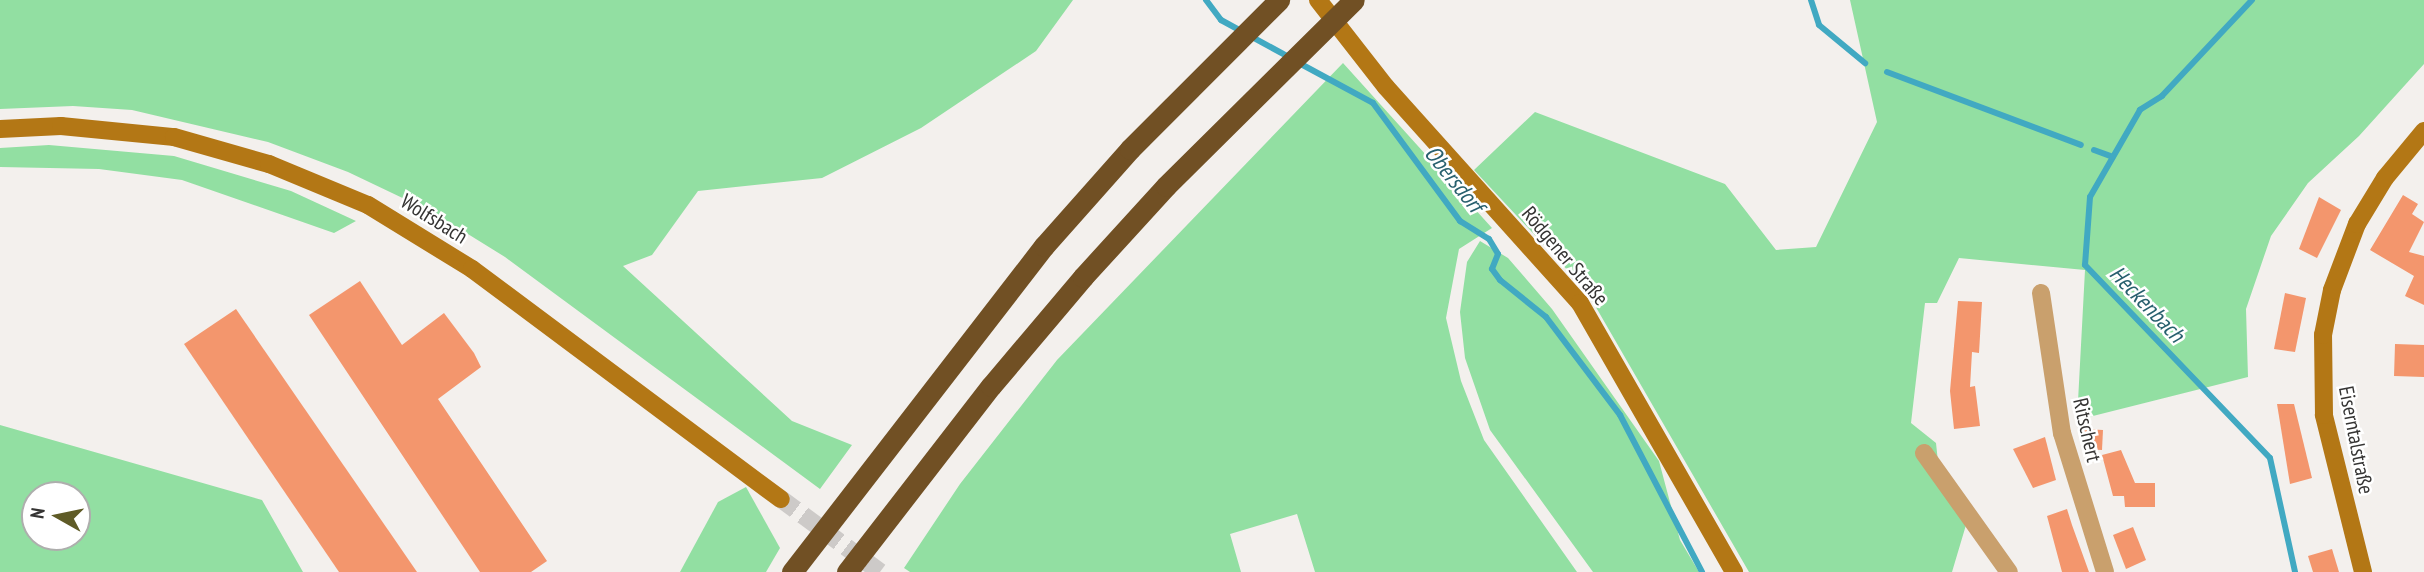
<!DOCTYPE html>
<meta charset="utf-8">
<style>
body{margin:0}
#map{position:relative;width:2424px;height:572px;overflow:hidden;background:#f3f0ed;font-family:"PT Sans Narrow",sans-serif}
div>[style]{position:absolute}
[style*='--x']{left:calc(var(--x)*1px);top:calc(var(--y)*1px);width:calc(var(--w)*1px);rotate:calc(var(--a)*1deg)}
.green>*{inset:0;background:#92dfa2}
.stream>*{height:6px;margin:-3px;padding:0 3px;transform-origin:3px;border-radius:3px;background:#41a9c2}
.building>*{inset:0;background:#f3966d}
.secondary-tunnel>*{height:18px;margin-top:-9px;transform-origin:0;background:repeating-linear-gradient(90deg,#cdcac8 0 18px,transparent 0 27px)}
.minor>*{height:18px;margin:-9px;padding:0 9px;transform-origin:9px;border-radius:9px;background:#c9a06d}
.secondary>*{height:18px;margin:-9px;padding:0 9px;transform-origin:9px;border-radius:9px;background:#b37715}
.motorway>*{height:21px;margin:-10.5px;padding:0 10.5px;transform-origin:10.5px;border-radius:10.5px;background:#715024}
span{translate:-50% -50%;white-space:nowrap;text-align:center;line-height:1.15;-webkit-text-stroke:5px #fff;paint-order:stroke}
.street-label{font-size:21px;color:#353433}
.water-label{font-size:23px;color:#28606e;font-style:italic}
.north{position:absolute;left:21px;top:481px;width:70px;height:70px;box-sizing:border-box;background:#fff;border:2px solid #aeaead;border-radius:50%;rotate:279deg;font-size:19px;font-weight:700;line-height:28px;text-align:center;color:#353433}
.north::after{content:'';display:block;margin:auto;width:24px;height:32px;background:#5f5b27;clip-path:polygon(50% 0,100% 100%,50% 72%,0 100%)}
</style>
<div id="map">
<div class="green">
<div style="clip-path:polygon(0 0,1073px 0,1036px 51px,921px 128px,822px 178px,698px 191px,652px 255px,623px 266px,792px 421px,852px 445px,820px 489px,505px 257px,434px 213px,348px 172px,268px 142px,132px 110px,73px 106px,0 109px)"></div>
<div style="clip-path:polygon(1850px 0,2424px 0,2424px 64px,2359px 136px,2308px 183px,2271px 236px,2246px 309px,2248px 377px,2077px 420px,2085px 270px,1959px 258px,1937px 303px,1925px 303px,1911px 423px,1936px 443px,1939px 471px,1966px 525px,1952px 572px,1749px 572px,1586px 290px,1474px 170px,1535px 112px,1725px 184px,1776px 250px,1816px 247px,1877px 122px)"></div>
<div style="clip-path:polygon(1343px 63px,1492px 228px,1459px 249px,1446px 318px,1461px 381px,1484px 440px,1577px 572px,1315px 572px,1297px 514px,1230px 534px,1241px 572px,910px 572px,904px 568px,960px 484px,1057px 360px)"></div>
<div style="clip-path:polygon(49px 145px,174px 156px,291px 191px,356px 221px,334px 233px,182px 180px,99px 169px,0 167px,0 148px)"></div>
<div style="clip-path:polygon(1480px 241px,1508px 258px,1552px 309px,1659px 461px,1680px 540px,1699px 572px,1593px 572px,1490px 430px,1465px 358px,1460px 312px,1467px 262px)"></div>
<div style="clip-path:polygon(evenodd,0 425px,262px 500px,303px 572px,0 572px,0 425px,35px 495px,77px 495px,77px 537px,35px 537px,35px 495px)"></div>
<div style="clip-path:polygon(746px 487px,780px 548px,766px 572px,680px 572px,718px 502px)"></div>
</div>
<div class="stream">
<div style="--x:1206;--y:0;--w:25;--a:53"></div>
<div style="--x:1221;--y:20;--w:77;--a:28.6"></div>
<div style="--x:1811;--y:0;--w:26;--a:72"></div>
<div style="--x:1819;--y:25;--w:60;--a:39.6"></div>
<div style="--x:2252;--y:0;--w:132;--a:133.2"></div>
<div style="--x:2162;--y:96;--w:26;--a:148"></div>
<div style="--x:2140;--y:110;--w:100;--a:119.9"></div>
<div style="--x:2090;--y:197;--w:68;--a:94.2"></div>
<div style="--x:2085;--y:265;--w:267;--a:46.2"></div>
<div style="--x:2270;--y:458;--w:117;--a:77.6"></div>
<div style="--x:1299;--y:63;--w:84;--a:28.4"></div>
<div style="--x:1373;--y:103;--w:147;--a:53.6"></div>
<div style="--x:1460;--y:221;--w:34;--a:32"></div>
<div style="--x:1489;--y:239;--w:17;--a:59"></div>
<div style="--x:1498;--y:254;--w:16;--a:112"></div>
<div style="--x:1492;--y:269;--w:14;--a:54"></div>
<div style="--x:1500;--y:280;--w:59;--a:38.8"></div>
<div style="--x:1546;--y:317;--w:123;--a:52.9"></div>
<div style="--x:1620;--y:415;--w:177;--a:62.4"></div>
<div style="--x:1887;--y:72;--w:207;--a:20.6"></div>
<div style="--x:2094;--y:150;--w:20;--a:20"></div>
</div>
<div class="building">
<div style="clip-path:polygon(2403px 195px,2418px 204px,2412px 214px,2424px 222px,2409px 252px,2424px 256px,2424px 305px,2405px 296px,2414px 276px,2370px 250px)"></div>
<div style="clip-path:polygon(2319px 197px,2341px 210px,2317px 258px,2299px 249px)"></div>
<div style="clip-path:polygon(360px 281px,402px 345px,444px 313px,474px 353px,481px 367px,438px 399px,547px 561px,531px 572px,480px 572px,309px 315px)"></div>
<div style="clip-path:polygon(2285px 293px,2306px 298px,2295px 352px,2274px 349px)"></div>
<div style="clip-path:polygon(1958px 301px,1982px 302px,1979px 353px,1972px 352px,1970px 387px,1975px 386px,1980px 426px,1954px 429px,1950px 391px)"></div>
<div style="clip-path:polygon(236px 309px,417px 572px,339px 572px,184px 344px)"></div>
<div style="clip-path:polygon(2395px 344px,2424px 345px,2424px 377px,2394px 376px)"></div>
<div style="clip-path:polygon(2277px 404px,2294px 404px,2312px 478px,2290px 484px)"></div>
<div style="clip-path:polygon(2084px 429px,2103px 430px,2102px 450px,2083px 449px)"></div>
<div style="clip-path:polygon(2045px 437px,2056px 480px,2033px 488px,2013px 449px)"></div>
<div style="clip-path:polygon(2121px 450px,2135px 483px,2155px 483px,2155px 507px,2125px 507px,2124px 496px,2113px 496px,2102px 455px)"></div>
<div style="clip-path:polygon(2067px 509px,2072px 525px,2089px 572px,2062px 572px,2047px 516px)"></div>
<div style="clip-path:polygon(2133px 527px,2146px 560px,2126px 569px,2113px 535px)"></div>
<div style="clip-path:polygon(2332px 549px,2339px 572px,2313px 572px,2308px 556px)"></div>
</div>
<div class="secondary-tunnel">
<div style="--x:781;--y:499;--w:123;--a:36.4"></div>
</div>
<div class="minor">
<div style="--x:2041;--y:293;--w:142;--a:81.5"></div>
<div style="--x:2062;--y:433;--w:145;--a:72.8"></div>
<div style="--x:1924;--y:453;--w:146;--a:54.5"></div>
</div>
<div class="secondary">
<div style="--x:1318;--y:0;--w:110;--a:52"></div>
<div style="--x:1386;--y:87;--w:290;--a:48.1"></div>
<div style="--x:1580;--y:303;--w:310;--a:60.2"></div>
<div style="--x:0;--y:129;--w:61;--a:-2.8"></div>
<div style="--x:61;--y:126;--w:114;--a:5.6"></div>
<div style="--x:174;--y:137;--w:99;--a:15.9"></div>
<div style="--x:269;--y:164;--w:107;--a:22.5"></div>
<div style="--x:368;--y:205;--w:122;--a:31.6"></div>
<div style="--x:472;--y:269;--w:385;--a:36.7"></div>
<div style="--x:2363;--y:572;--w:162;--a:-104"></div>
<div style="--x:2324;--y:415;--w:80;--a:-90.7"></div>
<div style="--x:2323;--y:335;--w:46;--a:-78.7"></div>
<div style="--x:2332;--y:290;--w:71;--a:-69.3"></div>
<div style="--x:2357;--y:224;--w:54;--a:-58.7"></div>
<div style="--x:2385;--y:178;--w:61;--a:-50.3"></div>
</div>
<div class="motorway">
<div style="--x:792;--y:572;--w:412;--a:-52.3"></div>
<div style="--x:1044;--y:246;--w:130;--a:-48.4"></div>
<div style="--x:1130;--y:149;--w:211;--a:-45"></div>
<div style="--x:847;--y:572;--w:235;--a:-52.3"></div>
<div style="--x:991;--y:386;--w:143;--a:-49.8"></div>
<div style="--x:1083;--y:277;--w:123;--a:-47.6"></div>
<div style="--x:1166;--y:186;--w:264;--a:-44.7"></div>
</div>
<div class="street-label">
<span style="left:434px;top:219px;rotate:32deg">Wolfsbach</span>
<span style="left:1565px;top:256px;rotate:50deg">Rödgener Straße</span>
<span style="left:2087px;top:430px;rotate:77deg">Ritschert</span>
<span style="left:2356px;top:440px;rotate:79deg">Eiserntalstraße</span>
</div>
<div class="water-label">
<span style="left:1454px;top:179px;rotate:51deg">Obersdorf</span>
<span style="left:2147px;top:304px;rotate:46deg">Heckenbach</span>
</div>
<div class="north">N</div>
</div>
